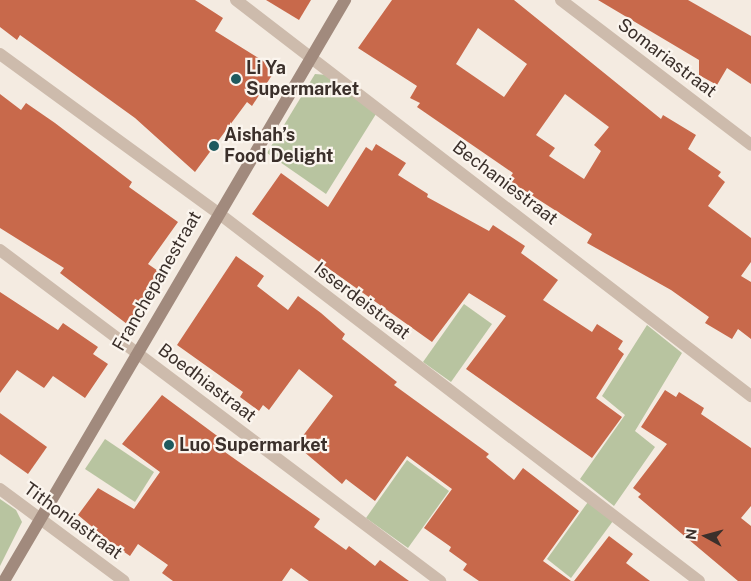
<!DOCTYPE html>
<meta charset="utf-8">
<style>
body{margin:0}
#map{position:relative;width:751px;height:581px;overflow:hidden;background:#f4ebe1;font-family:"Public Sans",sans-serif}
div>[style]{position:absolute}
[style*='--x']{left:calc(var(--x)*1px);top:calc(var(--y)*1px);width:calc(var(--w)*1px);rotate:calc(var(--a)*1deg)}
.green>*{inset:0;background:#b8c4a0}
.building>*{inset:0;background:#c8694b}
.street>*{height:12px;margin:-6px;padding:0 6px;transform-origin:6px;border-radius:6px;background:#cdbbac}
.secondary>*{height:12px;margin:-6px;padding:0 6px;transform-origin:6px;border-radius:6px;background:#a18a7d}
.dots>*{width:14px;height:14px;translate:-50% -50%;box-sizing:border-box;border:2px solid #fbf5ee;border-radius:50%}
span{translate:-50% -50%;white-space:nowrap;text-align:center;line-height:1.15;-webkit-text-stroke:4.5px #fbf5ee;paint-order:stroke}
.street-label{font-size:18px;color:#3b302b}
.poi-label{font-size:18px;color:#3b302b;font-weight:700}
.left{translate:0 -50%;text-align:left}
.north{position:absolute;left:681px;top:511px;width:50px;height:50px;-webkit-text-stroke:4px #fbf5ee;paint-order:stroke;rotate:277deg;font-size:14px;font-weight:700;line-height:20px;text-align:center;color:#3b302b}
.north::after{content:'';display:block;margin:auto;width:18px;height:22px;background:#3b302b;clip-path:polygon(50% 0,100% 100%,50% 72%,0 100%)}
</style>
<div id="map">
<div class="green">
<div style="clip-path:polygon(315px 74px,327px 75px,376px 114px,326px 194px,267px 153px)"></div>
<div style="clip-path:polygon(464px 304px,492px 324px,451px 382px,423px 362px)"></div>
<div style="clip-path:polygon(647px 325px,682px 353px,635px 431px,655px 447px,614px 506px,580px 479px,625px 415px,602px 396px)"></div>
<div style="clip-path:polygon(105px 439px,154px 472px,135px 502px,85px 469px)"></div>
<div style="clip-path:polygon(407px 460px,449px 491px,408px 548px,366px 518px)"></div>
<div style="clip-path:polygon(0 499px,16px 510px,22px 522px,0 566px)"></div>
<div style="clip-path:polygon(588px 502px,613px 521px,571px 578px,547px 559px)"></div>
</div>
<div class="building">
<div style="clip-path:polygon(0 0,195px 0,223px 18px,215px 31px,276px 69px,252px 106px,247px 102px,195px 172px,135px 118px,20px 35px,17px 40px,0 27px)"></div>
<div style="clip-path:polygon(266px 0,311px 0,299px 20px)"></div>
<div style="clip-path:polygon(evenodd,392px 0,514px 0,661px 119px,663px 115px,696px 135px,688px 149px,721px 172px,718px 176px,725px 182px,708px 206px,751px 238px,751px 262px,741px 276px,751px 282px,751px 339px,738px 329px,732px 339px,705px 323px,709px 317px,671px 290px,587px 243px,592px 234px,508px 180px,513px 173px,417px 107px,420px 103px,410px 98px,417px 86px,358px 48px,392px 0,478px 28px,527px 64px,504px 97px,456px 64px,478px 28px,392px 0,565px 94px,609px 127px,594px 145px,601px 151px,584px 179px,549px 156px,555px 148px,536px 135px,565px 94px)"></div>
<div style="clip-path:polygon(598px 0,688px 0,751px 36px,751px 84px,727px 68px,717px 85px,699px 75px,699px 60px)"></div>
<div style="clip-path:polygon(0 94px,21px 110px,26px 103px,55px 123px,132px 182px,129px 187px,178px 222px,148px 264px,161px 273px,127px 324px,60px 273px,64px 268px,0 228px)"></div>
<div style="clip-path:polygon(376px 144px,406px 163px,398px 175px,428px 194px,427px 197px,489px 231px,493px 225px,525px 246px,521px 253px,558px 280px,543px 300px,592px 332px,597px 324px,623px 341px,618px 349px,624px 354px,596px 398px,622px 417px,592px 458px,466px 369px,506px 316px,469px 293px,432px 342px,252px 214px,281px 173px,328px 207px,366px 147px,372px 151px)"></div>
<div style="clip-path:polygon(236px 256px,264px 276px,257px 286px,288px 310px,298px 296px,321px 313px,345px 334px,342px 339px,397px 382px,394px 385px,489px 454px,486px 457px,514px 480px,523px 468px,579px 511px,543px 561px,571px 581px,479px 581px,463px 570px,467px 564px,449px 551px,451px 547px,424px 528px,452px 489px,407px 456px,375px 501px,346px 479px,342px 484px,296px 445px,333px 396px,299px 369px,269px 410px,263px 405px,259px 411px,240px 397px,243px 392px,177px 345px)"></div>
<div style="clip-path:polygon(0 292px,58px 330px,63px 323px,98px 347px,93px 354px,108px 364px,85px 398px,53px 376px,44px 388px,17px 370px,0 393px)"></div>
<div style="clip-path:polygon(665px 390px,676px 397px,679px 392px,704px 408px,701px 414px,751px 448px,751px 506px,741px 518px,751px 526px,751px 581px,738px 581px,638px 497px,641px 494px,633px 488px,667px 444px,641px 427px)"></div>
<div style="clip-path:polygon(162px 395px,220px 438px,215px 445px,320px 519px,314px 527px,346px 550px,349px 546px,375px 566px,380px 560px,409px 581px,309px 581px,291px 568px,282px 581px,173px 581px,162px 573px,168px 565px,138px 544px,130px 556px,114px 545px,78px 515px,98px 488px,134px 509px,160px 472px,122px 444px)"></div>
<div style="clip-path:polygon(0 413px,47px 447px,28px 474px,0 454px)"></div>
<div style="clip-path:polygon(609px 536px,633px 554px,626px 563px,650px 581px,574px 581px)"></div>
</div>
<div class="street">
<div style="--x:236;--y:0;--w:650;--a:37.56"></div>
<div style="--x:561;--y:0;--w:239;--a:37.3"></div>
<div style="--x:0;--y:54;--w:268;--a:36.1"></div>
<div style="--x:217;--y:212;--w:607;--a:37.44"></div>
<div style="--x:0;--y:250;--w:551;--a:36.95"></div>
<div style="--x:0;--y:489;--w:154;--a:36.6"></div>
</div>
<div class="secondary">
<div style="--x:4;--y:581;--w:674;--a:-59.59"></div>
</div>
<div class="dots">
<div style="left:236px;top:79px;background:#1f5a5e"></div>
<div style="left:214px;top:146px;background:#1f5a5e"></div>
<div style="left:169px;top:445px;background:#1f5a5e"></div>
</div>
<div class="street-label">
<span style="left:667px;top:58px;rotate:37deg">Somariastraat</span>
<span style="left:505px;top:183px;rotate:37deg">Bechaniestraat</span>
<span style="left:157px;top:281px;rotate:-60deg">Franchepanestraat</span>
<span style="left:362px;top:301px;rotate:37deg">Isserdeistraat</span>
<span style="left:207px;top:383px;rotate:37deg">Boedhiastraat</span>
<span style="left:73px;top:521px;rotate:36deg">Tithoniastraat</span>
</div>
<div class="poi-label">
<span class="left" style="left:246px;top:79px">Li Ya<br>Supermarket</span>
<span class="left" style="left:224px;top:146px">Aishah’s<br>Food Delight</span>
<span class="left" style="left:179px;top:445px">Luo Supermarket</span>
</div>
<div class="north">N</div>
</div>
